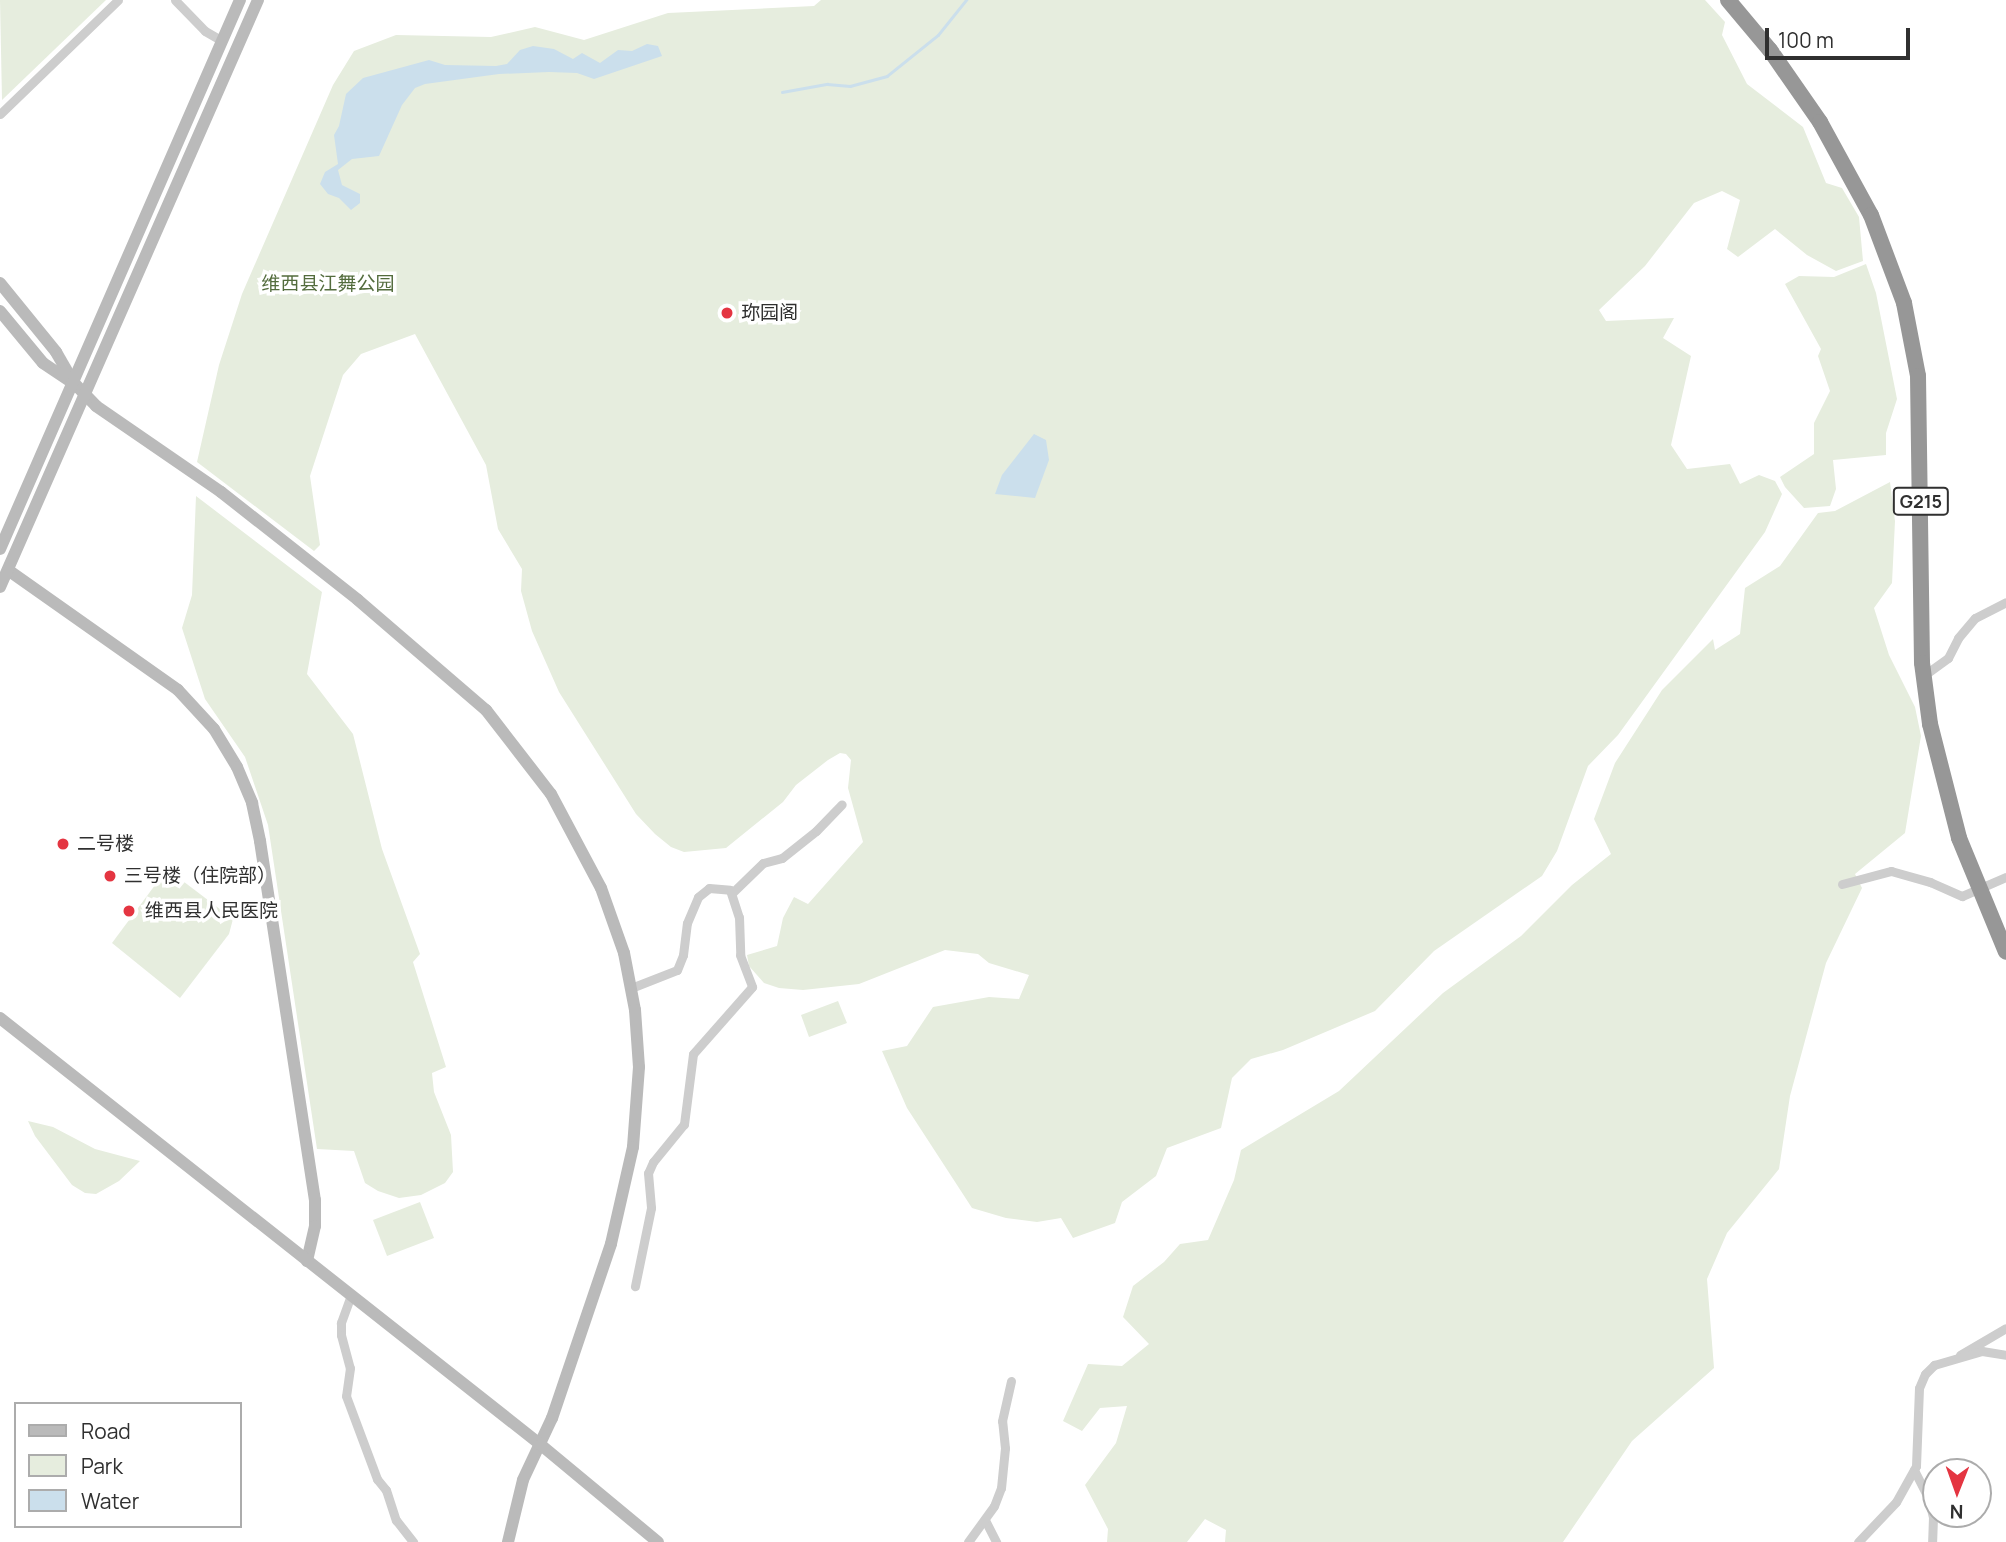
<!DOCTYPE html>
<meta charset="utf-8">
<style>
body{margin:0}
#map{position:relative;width:2006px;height:1542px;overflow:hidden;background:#fff;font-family:Manrope,"Noto Sans SC",sans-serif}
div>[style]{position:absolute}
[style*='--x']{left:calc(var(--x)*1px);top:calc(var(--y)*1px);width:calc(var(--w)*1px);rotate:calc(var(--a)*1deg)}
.green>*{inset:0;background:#e6edde}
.water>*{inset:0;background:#cbdfec}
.stream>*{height:2.5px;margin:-1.25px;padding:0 1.25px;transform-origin:1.25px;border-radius:1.25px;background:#cbdfec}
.street>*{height:9px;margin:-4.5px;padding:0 4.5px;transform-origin:4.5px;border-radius:4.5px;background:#cdcdcd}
.secondary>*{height:12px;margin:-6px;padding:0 6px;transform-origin:6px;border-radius:6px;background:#bababa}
.highway>*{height:16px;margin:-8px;padding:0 8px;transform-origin:8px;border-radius:8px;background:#979797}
.highway-bridge>*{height:16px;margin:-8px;padding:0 8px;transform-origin:8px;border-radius:8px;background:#979797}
.dots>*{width:19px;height:19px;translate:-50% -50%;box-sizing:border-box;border:4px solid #fff;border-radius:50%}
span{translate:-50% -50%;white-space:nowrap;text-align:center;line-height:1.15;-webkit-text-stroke:7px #fff;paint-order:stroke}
.shield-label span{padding:2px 5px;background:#fff;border:2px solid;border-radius:5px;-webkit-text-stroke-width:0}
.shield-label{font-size:18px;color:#303030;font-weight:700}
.park-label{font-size:19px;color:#536c3d}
.poi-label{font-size:19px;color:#303030}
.left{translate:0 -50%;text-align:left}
.legend{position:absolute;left:14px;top:1402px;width:228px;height:126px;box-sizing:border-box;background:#fff;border:2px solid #acacac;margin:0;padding:9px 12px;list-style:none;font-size:21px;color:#303030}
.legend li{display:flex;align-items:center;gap:14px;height:35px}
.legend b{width:35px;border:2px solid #acacac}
.north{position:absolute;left:1922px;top:1458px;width:70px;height:70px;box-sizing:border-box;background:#fff;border:2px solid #acacac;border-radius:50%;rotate:181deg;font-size:19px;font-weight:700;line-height:28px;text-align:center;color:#303030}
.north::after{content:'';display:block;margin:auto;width:24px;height:32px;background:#e43541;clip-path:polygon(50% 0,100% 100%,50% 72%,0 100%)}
.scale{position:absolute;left:1765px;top:28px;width:145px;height:32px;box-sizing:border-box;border:4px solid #303030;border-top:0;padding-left:9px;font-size:21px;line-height:24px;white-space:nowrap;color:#303030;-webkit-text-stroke:5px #fff;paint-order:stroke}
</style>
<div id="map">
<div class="green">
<div style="clip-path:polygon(0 0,106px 0,2px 100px)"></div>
<div style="clip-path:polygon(821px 0,1705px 0,1725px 22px,1722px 35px,1747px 84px,1803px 127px,1826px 183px,1842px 188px,1859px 217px,1863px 261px,1836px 271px,1807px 255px,1775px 229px,1738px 257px,1727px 249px,1740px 200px,1722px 191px,1694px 203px,1645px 266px,1599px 310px,1606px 321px,1674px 318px,1663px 338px,1691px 356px,1671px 445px,1687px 469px,1730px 464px,1740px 484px,1759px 475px,1775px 481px,1782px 494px,1765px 532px,1618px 735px,1588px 766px,1557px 851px,1542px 876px,1434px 951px,1375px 1011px,1283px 1050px,1251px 1059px,1232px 1078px,1221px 1128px,1167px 1148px,1156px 1176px,1122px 1202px,1115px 1223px,1073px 1238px,1061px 1218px,1037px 1222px,1006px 1218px,972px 1208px,907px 1108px,882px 1051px,907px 1046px,933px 1007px,989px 997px,1019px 999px,1029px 975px,989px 963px,978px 954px,945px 950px,859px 984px,803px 990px,779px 988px,764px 983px,749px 966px,747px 955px,777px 946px,783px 918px,794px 897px,808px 904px,863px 842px,848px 788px,851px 760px,846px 754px,840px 753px,828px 760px,796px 785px,783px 802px,726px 848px,684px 852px,671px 847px,655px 834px,636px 814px,559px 692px,532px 631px,521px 591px,522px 569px,498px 529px,486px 465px,415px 334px,361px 354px,343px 375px,310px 476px,320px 545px,314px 551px,197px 462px,219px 365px,242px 294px,333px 85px,354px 51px,396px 35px,491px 37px,535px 27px,584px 40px,668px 13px,814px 6px)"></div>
<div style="clip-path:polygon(1866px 264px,1876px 293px,1897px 399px,1886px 433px,1886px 455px,1833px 460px,1836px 489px,1830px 506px,1804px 508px,1785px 487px,1780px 477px,1814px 454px,1814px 423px,1830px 391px,1818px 356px,1821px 349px,1785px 284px,1799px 276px,1834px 277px)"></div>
<div style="clip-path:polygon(1890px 482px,1895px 521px,1892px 583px,1874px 608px,1889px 655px,1915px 707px,1921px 736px,1905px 833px,1855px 874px,1862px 888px,1826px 963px,1790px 1096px,1779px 1169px,1727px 1233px,1707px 1279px,1714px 1368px,1632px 1441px,1563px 1542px,1225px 1542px,1226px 1530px,1205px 1519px,1187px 1542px,1107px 1542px,1108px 1529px,1085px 1485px,1116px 1443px,1127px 1406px,1100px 1408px,1082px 1431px,1063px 1421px,1088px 1364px,1122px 1366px,1149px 1344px,1123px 1317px,1133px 1286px,1164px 1262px,1180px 1244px,1208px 1240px,1234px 1180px,1241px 1150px,1339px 1091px,1443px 993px,1521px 936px,1572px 885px,1611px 854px,1594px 819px,1615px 763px,1662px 690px,1713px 639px,1715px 650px,1740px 634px,1745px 588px,1780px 566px,1818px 513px,1835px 511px)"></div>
<div style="clip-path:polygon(196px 496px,322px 592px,307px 674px,353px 734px,382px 849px,420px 954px,413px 962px,446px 1067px,432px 1073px,434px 1092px,451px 1135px,453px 1172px,445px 1183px,421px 1195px,399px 1198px,378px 1191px,365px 1183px,354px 1151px,317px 1149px,268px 825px,245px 757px,205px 699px,182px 628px,192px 595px)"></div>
<div style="clip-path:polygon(167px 869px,233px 919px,229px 934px,180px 998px,112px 943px)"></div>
<div style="clip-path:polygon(838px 1001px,847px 1023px,809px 1037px,801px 1015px)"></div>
<div style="clip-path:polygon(28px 1121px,53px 1127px,95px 1149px,140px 1161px,119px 1181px,96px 1194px,85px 1193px,72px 1185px,35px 1136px)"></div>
<div style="clip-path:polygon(420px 1202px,434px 1238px,387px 1256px,373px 1220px)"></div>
</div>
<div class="water">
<div style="clip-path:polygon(647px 44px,658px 46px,662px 56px,594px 79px,577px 73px,549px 72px,499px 74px,425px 84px,415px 88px,402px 105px,379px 156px,352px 159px,338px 170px,342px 185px,360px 194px,360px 203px,351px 210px,339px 198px,328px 194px,320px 184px,325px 172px,338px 164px,334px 135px,339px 126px,346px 94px,363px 78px,429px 60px,445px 65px,496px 66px,507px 64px,520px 50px,533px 46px,554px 49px,573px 59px,582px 53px,600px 63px,618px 50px,632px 51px)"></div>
<div style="clip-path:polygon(1034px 434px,1046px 440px,1049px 460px,1035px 498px,995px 494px,1002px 475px)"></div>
</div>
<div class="stream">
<div style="--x:782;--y:92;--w:46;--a:-10.1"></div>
<div style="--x:827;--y:84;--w:23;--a:5"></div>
<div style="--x:850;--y:86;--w:38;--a:-15"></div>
<div style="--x:887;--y:76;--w:65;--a:-38.8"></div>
<div style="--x:938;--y:35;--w:45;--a:-51.3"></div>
</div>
<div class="street">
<div style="--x:175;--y:0;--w:43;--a:45.9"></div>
<div style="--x:205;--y:31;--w:20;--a:30"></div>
<div style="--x:0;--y:114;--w:164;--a:-44"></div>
<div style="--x:1923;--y:676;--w:31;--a:-36"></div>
<div style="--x:1948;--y:658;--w:22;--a:-63"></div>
<div style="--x:1958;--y:638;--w:26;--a:-50"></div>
<div style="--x:1975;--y:618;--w:35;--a:-27"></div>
<div style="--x:1842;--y:884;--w:51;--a:-14.9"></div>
<div style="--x:1891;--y:871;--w:41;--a:15.8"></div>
<div style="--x:1930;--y:882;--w:35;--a:24"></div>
<div style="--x:1962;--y:896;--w:48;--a:-23.4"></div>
<div style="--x:732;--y:893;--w:43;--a:-44.1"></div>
<div style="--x:763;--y:863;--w:20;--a:-15"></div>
<div style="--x:782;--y:858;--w:43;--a:-38.5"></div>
<div style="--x:816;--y:831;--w:37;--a:-46"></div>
<div style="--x:631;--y:988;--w:49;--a:-21.4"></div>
<div style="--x:677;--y:970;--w:16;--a:-68"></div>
<div style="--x:683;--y:955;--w:32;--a:-83"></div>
<div style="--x:687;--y:923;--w:28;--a:-67"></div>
<div style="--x:698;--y:897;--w:14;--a:-39"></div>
<div style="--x:709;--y:888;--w:21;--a:5"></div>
<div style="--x:730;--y:890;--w:28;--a:72"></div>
<div style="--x:739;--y:917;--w:38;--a:88"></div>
<div style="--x:740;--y:955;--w:34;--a:69"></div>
<div style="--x:752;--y:987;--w:89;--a:131.4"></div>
<div style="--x:693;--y:1054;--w:71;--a:97.3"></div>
<div style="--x:684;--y:1124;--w:49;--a:129.2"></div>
<div style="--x:653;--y:1162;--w:12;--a:114"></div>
<div style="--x:648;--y:1173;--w:35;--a:85"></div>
<div style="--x:651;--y:1208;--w:80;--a:101.6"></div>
<div style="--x:351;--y:1295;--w:30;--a:110"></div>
<div style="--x:341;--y:1323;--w:12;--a:90"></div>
<div style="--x:341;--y:1335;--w:34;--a:75"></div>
<div style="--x:350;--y:1368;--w:28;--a:98"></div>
<div style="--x:346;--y:1396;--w:89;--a:69.5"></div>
<div style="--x:377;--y:1479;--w:14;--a:51"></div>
<div style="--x:386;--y:1490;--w:32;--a:72"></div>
<div style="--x:396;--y:1520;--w:28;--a:52"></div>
<div style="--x:1960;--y:1355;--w:53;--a:-30.4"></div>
<div style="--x:1914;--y:1470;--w:34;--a:63"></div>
<div style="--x:1929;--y:1500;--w:17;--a:77"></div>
<div style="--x:1933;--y:1517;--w:25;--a:92"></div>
<div style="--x:985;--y:1520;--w:25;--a:63"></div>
<div style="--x:968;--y:1542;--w:44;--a:-54.2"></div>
<div style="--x:994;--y:1506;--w:19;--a:-69"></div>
<div style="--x:1001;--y:1488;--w:40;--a:-84.3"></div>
<div style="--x:1005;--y:1448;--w:27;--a:-96"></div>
<div style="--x:1002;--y:1421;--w:41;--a:-77.3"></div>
<div style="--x:1858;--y:1542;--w:55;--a:-46.5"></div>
<div style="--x:1896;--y:1502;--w:41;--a:-60.9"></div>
<div style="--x:1916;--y:1466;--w:78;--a:-87.8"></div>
<div style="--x:1919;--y:1388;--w:15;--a:-67"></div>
<div style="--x:1925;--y:1374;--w:13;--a:-45"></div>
<div style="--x:1934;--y:1365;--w:50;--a:-16.3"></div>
<div style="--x:1982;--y:1351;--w:24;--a:9"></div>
</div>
<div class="secondary">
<div style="--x:0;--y:283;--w:89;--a:50.9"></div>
<div style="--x:56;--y:352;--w:36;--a:60"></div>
<div style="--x:74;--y:383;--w:32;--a:46"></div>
<div style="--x:96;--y:406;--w:152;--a:34.5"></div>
<div style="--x:221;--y:492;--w:174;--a:38.2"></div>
<div style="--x:358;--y:600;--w:169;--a:40.7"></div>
<div style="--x:486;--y:710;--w:106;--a:52.3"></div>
<div style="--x:551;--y:794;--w:106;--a:62"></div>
<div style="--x:601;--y:888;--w:69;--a:70.5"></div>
<div style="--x:624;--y:953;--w:58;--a:79.1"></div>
<div style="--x:635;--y:1010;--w:57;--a:86"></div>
<div style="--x:639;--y:1067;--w:80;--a:94.3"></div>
<div style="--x:633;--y:1147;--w:99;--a:102.8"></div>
<div style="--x:611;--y:1244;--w:184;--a:108.7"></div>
<div style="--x:552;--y:1418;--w:68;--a:115.1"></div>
<div style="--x:523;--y:1480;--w:64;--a:103.6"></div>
<div style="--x:0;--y:311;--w:67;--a:50.4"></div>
<div style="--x:43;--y:363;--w:32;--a:34"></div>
<div style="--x:0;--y:549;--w:599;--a:-66.39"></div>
<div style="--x:8;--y:570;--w:208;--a:35.2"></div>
<div style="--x:178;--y:690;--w:53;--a:47.3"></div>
<div style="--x:214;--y:729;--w:44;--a:58.8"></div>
<div style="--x:237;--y:767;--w:39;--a:67"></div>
<div style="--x:252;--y:803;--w:39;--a:78"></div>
<div style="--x:260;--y:841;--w:363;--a:81.3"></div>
<div style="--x:315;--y:1200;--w:26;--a:90"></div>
<div style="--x:315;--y:1226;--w:36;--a:103"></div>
<div style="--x:0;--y:587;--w:641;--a:-66.27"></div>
<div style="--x:0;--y:1018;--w:689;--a:38.28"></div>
<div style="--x:541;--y:1445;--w:152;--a:39.7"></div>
</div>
<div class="highway">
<div style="--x:1728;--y:0;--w:65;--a:50"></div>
<div style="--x:1770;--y:50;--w:88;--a:55.2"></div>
<div style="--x:1820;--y:122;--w:106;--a:61.3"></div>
<div style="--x:1871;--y:215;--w:94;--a:69.4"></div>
<div style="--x:1904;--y:303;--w:74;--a:79.1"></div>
<div style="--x:1918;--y:376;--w:287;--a:89.2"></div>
<div style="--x:1922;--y:663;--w:62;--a:82.5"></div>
</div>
<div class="highway-bridge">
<div style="--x:1930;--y:724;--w:118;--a:75.7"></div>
<div style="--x:1959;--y:838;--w:123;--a:67.6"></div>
</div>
<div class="dots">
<div style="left:727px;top:313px;background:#e43541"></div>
<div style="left:63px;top:844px;background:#e43541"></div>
<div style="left:110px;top:876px;background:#e43541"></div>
<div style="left:129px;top:911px;background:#e43541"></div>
</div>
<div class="shield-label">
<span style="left:1921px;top:501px">G215</span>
</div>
<div class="park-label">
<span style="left:328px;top:284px">维西县江舞公园</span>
</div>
<div class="poi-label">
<span class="left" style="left:741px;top:313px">珎园阁</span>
<span class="left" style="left:77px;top:844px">二号楼</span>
<span class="left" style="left:124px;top:876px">三号楼（住院部）</span>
<span class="left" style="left:145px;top:911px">维西县人民医院</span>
</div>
<ul class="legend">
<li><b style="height:9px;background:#bababa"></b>Road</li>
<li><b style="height:19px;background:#e6edde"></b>Park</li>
<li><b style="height:19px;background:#cbdfec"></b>Water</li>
</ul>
<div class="north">N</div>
<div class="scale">100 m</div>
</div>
